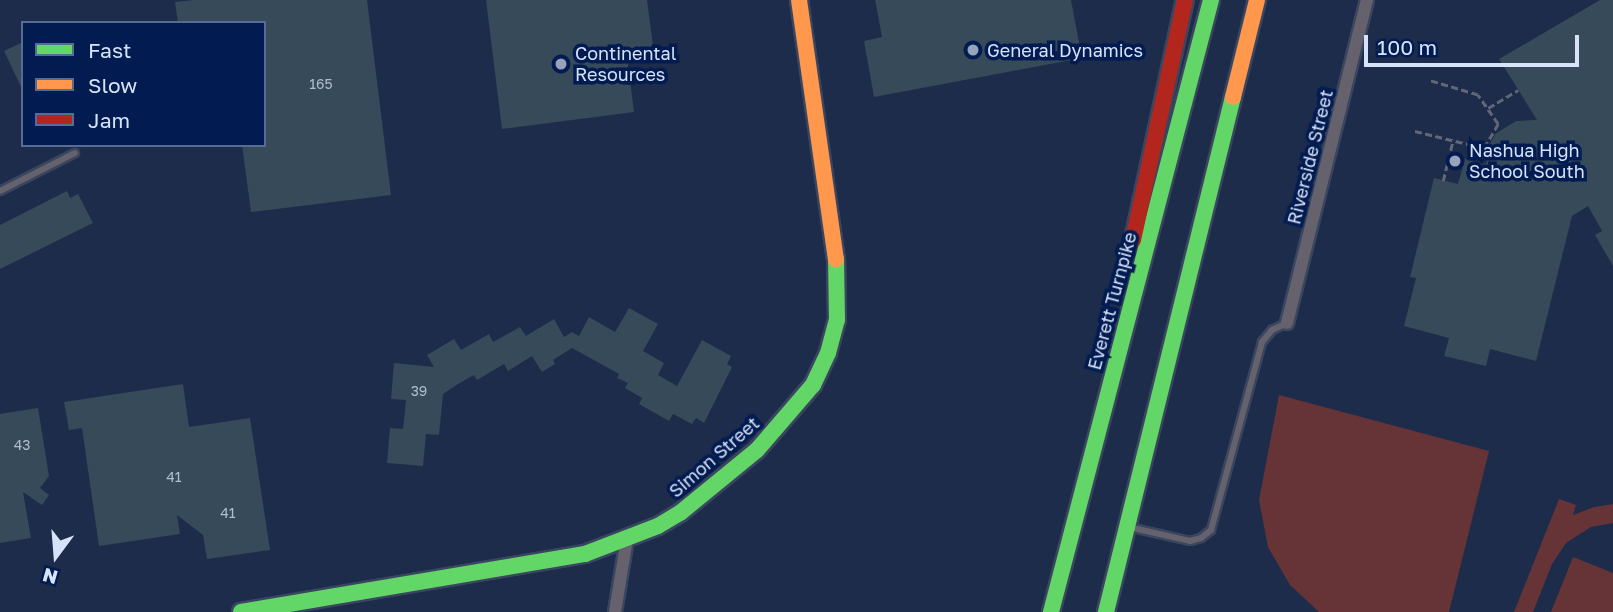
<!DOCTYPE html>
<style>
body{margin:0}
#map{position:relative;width:1613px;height:612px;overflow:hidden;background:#1c2c4a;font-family:"Golos Text",sans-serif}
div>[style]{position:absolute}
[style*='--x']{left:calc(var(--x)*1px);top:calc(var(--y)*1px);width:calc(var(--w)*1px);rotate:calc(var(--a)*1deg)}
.green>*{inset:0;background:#663437}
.building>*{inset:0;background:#364a59}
.path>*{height:2.5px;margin-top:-1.25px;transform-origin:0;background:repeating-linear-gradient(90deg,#626675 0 7px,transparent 0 10.5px)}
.roads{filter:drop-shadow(2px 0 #3a465f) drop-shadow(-2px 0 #3a465f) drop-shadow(0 2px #3a465f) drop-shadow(0 -2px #3a465f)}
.lane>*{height:6px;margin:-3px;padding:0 3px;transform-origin:3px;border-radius:3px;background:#65626d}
.street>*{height:12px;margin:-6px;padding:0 6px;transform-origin:6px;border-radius:6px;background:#65626d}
.fast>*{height:16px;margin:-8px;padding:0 8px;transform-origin:8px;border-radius:8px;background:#63d668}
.slow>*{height:16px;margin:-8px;padding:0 8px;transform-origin:8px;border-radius:8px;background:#ff974d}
.jam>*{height:16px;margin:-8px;padding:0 8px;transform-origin:8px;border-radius:8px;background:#b3261e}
.dots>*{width:19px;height:19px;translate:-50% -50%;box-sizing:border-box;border:4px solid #021b51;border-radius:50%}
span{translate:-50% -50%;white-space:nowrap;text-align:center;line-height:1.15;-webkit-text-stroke:7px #021b51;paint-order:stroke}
.number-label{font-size:14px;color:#afbdd0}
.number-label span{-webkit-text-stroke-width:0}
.poi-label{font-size:18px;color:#d7e3f8}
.left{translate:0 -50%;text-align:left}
.street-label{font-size:18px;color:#d7e3f8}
.legend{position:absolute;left:21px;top:21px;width:245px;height:126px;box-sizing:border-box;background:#021b51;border:2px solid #576b94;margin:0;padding:9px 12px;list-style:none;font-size:21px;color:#d7e3f8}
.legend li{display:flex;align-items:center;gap:14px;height:35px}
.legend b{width:35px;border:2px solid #576b94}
.north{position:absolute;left:21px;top:521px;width:70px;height:70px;-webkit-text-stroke:5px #021b51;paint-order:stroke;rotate:196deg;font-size:19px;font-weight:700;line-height:28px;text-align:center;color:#d7e3f8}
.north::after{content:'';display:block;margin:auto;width:24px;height:32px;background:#d7e3f8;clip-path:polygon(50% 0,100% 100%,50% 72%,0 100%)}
.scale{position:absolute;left:1364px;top:35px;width:215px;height:32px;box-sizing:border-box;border:4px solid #d7e3f8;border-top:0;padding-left:9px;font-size:21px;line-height:24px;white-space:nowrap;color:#d7e3f8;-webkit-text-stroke:5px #021b51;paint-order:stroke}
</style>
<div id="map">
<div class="green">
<div style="clip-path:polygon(1279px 395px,1489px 451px,1449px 612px,1319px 612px,1290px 585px,1268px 547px,1259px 500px)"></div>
<div style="clip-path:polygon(1559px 499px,1576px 505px,1573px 515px,1594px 507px,1613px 504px,1613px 523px,1591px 527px,1566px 543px,1552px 564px,1533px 612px,1514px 612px)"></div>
<div style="clip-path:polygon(1573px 557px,1613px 573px,1613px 612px,1551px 612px)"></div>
</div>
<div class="building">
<div style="clip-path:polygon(193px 0,367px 0,391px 195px,251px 212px,242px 145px,264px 145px,264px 23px,178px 23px,175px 2px)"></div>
<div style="clip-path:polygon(486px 0,647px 0,654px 53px,627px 57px,634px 112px,502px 129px)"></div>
<div style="clip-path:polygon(875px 0,1071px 0,1082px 58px,874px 97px,864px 41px,882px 37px)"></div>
<div style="clip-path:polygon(1600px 0,1613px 0,1613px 266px,1595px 235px,1602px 231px,1588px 206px,1572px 216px,1536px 361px,1490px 349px,1486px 366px,1444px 356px,1449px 338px,1404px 326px,1416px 278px,1410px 277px,1434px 178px,1458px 184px,1465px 159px,1486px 164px,1489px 146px,1495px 134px,1516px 121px,1537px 120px,1499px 59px)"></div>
<div style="clip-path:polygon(23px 42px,23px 91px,4px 51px)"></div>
<div style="clip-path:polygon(67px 191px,70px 198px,78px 194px,93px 223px,0 269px,0 225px)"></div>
<div style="clip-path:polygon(629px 308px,658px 324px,643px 351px,664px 363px,658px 375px,677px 386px,702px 340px,731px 356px,727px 364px,732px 367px,704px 423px,696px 418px,692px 424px,673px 414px,669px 421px,639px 404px,642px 398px,625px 388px,628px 383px,617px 378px,619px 374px,572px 348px,553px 360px,555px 364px,542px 372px,532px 356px,508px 371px,504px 364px,477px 380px,474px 375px,458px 384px,443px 394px,439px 435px,426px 434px,423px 466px,387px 463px,390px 428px,403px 429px,406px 400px,391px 399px,394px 363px,434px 367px,427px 355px,454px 339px,461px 350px,489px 334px,493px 342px,520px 327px,526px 336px,554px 319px,564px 337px,572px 332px,579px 336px,589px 317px,615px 332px)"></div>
<div style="clip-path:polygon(183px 384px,189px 427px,250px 418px,270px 550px,207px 559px,203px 535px,177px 515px,180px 534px,99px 546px,82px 428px,69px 430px,64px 402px)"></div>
<div style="clip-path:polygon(38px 408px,49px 476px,40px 488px,49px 495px,42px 505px,23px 492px,31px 538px,0 543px,0 414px)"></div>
</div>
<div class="path">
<div style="--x:1488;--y:108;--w:35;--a:-31"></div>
<div style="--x:1415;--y:131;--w:71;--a:13.8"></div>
<div style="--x:1484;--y:148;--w:28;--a:-60"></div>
<div style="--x:1498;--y:124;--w:35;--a:-125"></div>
<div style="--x:1478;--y:95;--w:52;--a:-163.3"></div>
<div style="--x:1443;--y:181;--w:42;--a:-76.3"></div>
</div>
<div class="roads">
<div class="lane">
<div style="--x:0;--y:191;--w:84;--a:-26.9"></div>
<div style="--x:1133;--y:528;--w:58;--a:12.8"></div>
<div style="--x:1190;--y:541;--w:11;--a:-15"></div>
<div style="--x:1201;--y:538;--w:13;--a:-39"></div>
<div style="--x:1211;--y:530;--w:195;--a:-74.8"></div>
<div style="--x:1262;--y:342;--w:16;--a:-50"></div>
<div style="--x:1272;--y:330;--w:17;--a:-25"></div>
</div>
<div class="street">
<div style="--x:1287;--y:323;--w:333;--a:-76.1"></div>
<div style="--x:615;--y:612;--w:74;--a:-80.7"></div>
</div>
<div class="fast">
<div style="--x:241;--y:612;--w:349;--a:-9.6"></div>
<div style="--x:585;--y:554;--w:78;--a:-21"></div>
<div style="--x:658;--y:526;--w:26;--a:-31"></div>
<div style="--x:680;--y:513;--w:99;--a:-39.3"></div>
<div style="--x:757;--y:450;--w:86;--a:-49.3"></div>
<div style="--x:813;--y:385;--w:35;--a:-65"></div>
<div style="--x:828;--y:353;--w:34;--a:-75"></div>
<div style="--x:837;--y:320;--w:61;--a:-90.9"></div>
<div style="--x:1051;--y:612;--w:633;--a:-75.35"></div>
<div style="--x:1106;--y:612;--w:530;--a:-76.15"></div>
</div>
<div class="slow">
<div style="--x:799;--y:0;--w:262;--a:81.9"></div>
<div style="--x:1233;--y:97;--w:100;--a:-76.1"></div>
</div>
<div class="jam">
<div style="--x:1133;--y:240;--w:246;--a:-77.8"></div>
</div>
</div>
<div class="dots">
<div style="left:973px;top:50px;background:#96a3bb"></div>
<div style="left:561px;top:64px;background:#96a3bb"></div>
<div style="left:1455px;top:161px;background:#96a3bb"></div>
</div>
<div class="number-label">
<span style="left:321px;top:84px">165</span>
<span style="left:419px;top:391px">39</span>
<span style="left:22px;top:445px">43</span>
<span style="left:174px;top:477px">41</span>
<span style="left:228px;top:513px">41</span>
</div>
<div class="poi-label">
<span class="left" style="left:987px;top:50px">General Dynamics</span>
<span class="left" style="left:575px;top:64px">Continental<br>Resources</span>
<span class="left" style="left:1469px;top:161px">Nashua High<br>School South</span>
</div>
<div class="street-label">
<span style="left:1310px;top:157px;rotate:-76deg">Riverside Street</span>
<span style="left:1112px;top:301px;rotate:-75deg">Everett Turnpike</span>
<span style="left:714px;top:457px;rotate:-41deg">Simon Street</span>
</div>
<ul class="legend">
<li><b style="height:9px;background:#63d668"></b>Fast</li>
<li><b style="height:9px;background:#ff974d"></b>Slow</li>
<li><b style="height:9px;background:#b3261e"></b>Jam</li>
</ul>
<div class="north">N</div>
<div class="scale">100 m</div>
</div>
